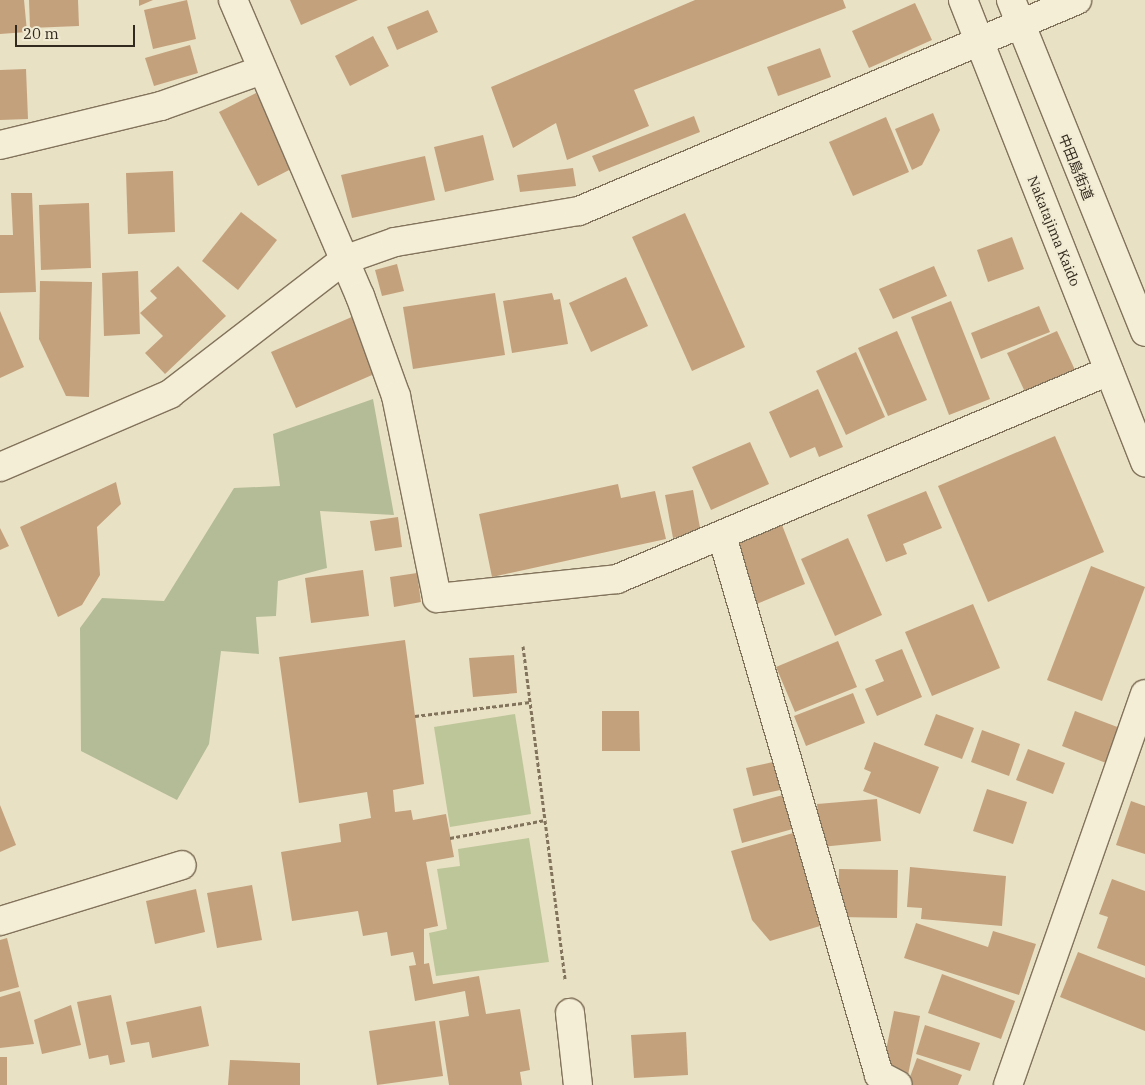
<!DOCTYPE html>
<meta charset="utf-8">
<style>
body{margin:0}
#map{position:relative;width:1145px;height:1085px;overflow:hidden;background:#e9e1c4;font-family:"IBM Plex Serif","Noto Sans JP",serif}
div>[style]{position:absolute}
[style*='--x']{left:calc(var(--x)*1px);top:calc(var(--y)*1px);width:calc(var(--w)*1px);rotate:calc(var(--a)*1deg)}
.green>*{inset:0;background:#bdc699}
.cemetery>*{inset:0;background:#b4bc97}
.building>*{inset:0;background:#c4a17d}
.path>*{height:3px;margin-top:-1.5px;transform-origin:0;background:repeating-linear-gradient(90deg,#82735c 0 4px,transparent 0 6.5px)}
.roads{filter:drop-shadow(1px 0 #82735c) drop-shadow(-1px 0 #82735c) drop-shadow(0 1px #82735c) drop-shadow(0 -1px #82735c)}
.minor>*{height:28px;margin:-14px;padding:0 14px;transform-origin:14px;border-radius:14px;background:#f5eed6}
.tertiary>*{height:28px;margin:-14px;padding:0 14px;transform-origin:14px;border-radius:14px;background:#f5eed6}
span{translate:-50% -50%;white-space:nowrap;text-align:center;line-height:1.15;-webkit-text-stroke:4px #f1ebd3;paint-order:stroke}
.street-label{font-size:14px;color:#332a1f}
.scale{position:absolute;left:15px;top:25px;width:120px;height:22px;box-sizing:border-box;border:2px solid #332a1f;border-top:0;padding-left:6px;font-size:15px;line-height:18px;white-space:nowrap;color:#332a1f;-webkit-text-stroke:4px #f1ebd3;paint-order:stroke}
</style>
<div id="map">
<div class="green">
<div style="clip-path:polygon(515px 714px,531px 814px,450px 827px,434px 727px)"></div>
<div style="clip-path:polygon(529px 838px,549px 962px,436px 976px,429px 933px,447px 929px,437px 869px,460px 866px,458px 849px)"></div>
</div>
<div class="cemetery">
<div style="clip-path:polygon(373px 399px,394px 515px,320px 511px,327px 568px,278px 581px,276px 616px,256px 617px,259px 654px,221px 651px,209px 744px,177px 800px,81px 751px,80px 628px,102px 598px,164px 601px,234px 488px,280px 486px,273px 434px)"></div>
</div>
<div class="building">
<div style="clip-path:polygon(0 0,24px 0,27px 32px,0 34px)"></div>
<div style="clip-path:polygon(29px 0,78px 0,79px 26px,30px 28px)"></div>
<div style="clip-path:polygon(139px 0,153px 0,139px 6px)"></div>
<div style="clip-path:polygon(187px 0,196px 39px,153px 49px,144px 10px)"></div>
<div style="clip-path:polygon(290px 0,358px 0,301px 25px)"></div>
<div style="clip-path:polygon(695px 0,843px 0,846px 8px,634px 90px,649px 126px,567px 160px,556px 123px,513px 148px,491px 87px)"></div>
<div style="clip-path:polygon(915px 3px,932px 40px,869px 68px,852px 31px)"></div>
<div style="clip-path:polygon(428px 10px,438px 32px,397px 50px,387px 27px)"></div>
<div style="clip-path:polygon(373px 36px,389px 66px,350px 86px,335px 56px)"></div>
<div style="clip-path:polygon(190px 45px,198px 73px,154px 86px,145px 58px)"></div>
<div style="clip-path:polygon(820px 48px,831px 77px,778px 96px,767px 67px)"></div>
<div style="clip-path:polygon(26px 69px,28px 119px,0 120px,0 70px)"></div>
<div style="clip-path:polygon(256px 93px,295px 167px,258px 186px,219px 112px)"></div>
<div style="clip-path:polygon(933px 113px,940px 130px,922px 165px,912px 170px,895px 129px)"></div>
<div style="clip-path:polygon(694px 116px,700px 132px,599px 172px,592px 156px)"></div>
<div style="clip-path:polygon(886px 117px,909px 172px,853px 196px,829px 142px)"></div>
<div style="clip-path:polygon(483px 135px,494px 180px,445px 192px,434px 147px)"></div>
<div style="clip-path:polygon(425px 156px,435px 200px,352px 218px,341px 175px)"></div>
<div style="clip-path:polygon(573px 168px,576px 186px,520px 192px,517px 175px)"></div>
<div style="clip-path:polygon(173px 171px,175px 232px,128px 234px,126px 173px)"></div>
<div style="clip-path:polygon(11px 193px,32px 193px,36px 292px,0 293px,0 235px,13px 235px)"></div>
<div style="clip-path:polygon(89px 203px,91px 268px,41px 270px,39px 205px)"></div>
<div style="clip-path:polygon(241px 212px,277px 240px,238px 290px,202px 261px)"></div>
<div style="clip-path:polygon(685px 213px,745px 347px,692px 371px,632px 237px)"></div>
<div style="clip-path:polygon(1012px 237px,1024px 269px,988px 282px,977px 250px)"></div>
<div style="clip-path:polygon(397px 264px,404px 291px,382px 296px,375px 270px)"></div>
<div style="clip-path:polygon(178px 266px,226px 316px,165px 374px,145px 353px,163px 336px,140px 313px,157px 298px,150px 291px)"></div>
<div style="clip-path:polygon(934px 266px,947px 296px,893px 319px,879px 289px)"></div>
<div style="clip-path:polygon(138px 271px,140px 334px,104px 336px,102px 273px)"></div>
<div style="clip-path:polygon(626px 277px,648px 326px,591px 352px,569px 303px)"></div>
<div style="clip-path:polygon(40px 281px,92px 282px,89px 397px,66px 396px,39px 339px)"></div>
<div style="clip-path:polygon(495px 293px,505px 355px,413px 369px,403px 307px)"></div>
<div style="clip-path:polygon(552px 293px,554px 300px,560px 299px,568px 344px,512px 353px,503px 301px)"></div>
<div style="clip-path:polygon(951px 301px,990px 399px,949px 415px,911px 317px)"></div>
<div style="clip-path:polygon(1039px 306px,1050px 332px,981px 359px,971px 333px)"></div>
<div style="clip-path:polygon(0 311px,24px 367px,0 378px)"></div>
<div style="clip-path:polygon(354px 316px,379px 372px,296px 408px,271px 352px)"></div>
<div style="clip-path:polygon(897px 331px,927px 400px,888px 416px,858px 348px)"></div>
<div style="clip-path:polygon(1057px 331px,1075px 370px,1025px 392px,1007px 353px)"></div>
<div style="clip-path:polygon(856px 352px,885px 417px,846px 435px,816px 371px)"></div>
<div style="clip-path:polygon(818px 389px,843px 447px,819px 457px,815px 447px,790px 458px,769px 412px)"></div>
<div style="clip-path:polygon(1055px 436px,1104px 552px,988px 602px,938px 486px)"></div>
<div style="clip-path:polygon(750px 442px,769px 484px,711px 510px,692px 467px)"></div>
<div style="clip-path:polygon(116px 482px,121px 504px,97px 527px,100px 575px,82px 605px,58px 617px,20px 527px)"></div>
<div style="clip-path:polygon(618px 484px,621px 498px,655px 491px,666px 539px,492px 577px,479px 514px)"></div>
<div style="clip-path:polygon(693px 490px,701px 533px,673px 538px,665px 495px)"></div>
<div style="clip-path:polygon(926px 491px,942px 528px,903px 544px,907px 554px,886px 562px,867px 515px)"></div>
<div style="clip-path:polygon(398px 517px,402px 547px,375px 551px,370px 521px)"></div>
<div style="clip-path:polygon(782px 525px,805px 584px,754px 605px,730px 546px)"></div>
<div style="clip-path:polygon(0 528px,9px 546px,0 550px)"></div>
<div style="clip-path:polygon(848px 538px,882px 615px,835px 636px,801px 559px)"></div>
<div style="clip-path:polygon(1091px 566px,1145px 587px,1102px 701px,1047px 680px)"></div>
<div style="clip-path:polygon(363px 570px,369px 616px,311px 623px,305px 578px)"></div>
<div style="clip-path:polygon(417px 573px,421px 602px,394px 607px,390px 577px)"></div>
<div style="clip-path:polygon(973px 604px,1000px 668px,932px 696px,905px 632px)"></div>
<div style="clip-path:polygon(405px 640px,424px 784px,393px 790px,395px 812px,411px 810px,413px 820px,446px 814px,454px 857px,426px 862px,438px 926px,424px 929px,424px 964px,429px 963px,433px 984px,479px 976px,486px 1014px,520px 1009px,530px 1070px,520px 1072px,522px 1085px,449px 1085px,439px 1021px,469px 1016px,465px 991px,415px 1001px,409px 966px,416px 965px,413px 952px,391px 956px,387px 932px,363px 936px,358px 911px,292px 921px,281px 852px,341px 842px,339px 824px,371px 818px,367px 792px,299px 803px,279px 657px)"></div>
<div style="clip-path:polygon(838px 641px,857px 687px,795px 712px,776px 667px)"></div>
<div style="clip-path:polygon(902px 649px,922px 697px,877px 716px,865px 689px,884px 681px,875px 660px)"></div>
<div style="clip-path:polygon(514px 655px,517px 693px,473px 697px,469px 658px)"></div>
<div style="clip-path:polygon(853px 693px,865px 723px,806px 746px,794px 716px)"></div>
<div style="clip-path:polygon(602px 711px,639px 711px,640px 751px,602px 751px)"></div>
<div style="clip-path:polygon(1075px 711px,1120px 728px,1106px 763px,1062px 746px)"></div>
<div style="clip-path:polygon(936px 714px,974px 728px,962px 759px,924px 745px)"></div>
<div style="clip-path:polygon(982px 730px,1020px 744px,1009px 776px,971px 762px)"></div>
<div style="clip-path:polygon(874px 742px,939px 767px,920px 814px,863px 791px,871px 772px,864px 769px)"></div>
<div style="clip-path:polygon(1028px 749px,1065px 763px,1053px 794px,1016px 780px)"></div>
<div style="clip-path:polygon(782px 760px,789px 788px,753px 796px,746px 768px)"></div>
<div style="clip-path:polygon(987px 789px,1027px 802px,1013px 844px,973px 831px)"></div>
<div style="clip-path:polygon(790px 793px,800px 827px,742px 843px,733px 809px)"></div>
<div style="clip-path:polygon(877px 799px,881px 841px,821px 847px,817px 804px)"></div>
<div style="clip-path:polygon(1131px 801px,1145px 806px,1145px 854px,1116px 845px)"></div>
<div style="clip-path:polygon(0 805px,16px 845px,0 852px)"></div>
<div style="clip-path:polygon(793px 833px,820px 926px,770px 941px,752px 920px,731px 851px)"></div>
<div style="clip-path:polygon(910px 867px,1006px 876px,1002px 926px,921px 919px,922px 908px,907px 907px)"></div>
<div style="clip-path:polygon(839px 869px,898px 870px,897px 918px,838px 917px)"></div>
<div style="clip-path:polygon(1112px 879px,1145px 891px,1145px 966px,1097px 948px,1108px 917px,1099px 914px)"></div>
<div style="clip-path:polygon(252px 885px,262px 940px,217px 948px,207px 893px)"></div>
<div style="clip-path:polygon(196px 889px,205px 932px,155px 944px,146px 901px)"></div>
<div style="clip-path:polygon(916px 923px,988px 947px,993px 931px,1036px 944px,1019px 995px,904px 958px)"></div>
<div style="clip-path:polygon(7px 938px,19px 987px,0 992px,0 940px)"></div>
<div style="clip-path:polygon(1078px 952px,1145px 978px,1145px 1031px,1060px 997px)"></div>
<div style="clip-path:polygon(942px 974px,1015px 1001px,1001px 1039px,928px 1013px)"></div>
<div style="clip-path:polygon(20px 991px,34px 1044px,0 1048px,0 997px)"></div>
<div style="clip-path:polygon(111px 995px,125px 1062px,110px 1065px,108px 1055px,89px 1059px,77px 1002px)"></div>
<div style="clip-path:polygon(71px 1005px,81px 1045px,42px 1054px,34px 1020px)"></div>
<div style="clip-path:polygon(201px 1006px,209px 1046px,152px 1058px,149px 1042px,131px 1045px,126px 1022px)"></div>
<div style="clip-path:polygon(894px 1011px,920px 1016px,908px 1075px,882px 1070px)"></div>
<div style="clip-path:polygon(435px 1021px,443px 1076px,377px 1085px,369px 1031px)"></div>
<div style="clip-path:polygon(925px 1025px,980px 1043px,970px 1071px,916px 1054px)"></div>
<div style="clip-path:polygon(686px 1032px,688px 1075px,634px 1078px,631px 1035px)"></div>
<div style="clip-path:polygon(0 1057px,7px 1057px,7px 1085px,0 1085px)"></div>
<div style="clip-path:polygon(917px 1058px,962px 1075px,958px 1085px,907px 1085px)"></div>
<div style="clip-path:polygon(230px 1060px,300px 1063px,300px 1085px,228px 1085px)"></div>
</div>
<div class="path">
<div style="--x:523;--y:646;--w:337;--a:82.8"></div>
<div style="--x:415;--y:716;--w:116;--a:-6.9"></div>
<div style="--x:450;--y:838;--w:97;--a:-10.7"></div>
</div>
<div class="roads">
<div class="minor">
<div style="--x:233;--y:0;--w:322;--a:66.8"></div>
<div style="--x:360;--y:296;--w:106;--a:70.2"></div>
<div style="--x:396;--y:396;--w:206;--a:78.5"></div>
<div style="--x:437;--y:598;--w:181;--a:-6"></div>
<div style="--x:617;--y:579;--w:534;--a:-22.92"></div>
<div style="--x:0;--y:145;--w:166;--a:-13.6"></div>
<div style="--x:161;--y:106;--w:107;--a:-19.6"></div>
<div style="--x:0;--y:467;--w:185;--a:-23.2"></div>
<div style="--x:170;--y:394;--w:220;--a:-37.6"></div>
<div style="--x:344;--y:260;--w:54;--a:-19.4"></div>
<div style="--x:395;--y:242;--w:187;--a:-9.6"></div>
<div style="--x:579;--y:211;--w:541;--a:-22.96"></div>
<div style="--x:722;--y:536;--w:561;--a:73.76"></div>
<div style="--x:879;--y:1075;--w:21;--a:28"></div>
<div style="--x:0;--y:921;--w:190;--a:-17.1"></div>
<div style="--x:570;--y:1013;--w:72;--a:83.7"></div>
<div style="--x:1008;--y:1085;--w:414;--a:-70.7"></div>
</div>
<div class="tertiary">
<div style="--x:963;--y:0;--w:497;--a:68.5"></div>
<div style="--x:1011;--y:0;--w:358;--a:68"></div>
</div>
</div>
<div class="street-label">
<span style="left:1076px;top:167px;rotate:68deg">中田島街道</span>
<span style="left:1054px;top:231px;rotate:68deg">Nakatajima Kaido</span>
</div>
<div class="scale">20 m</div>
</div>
